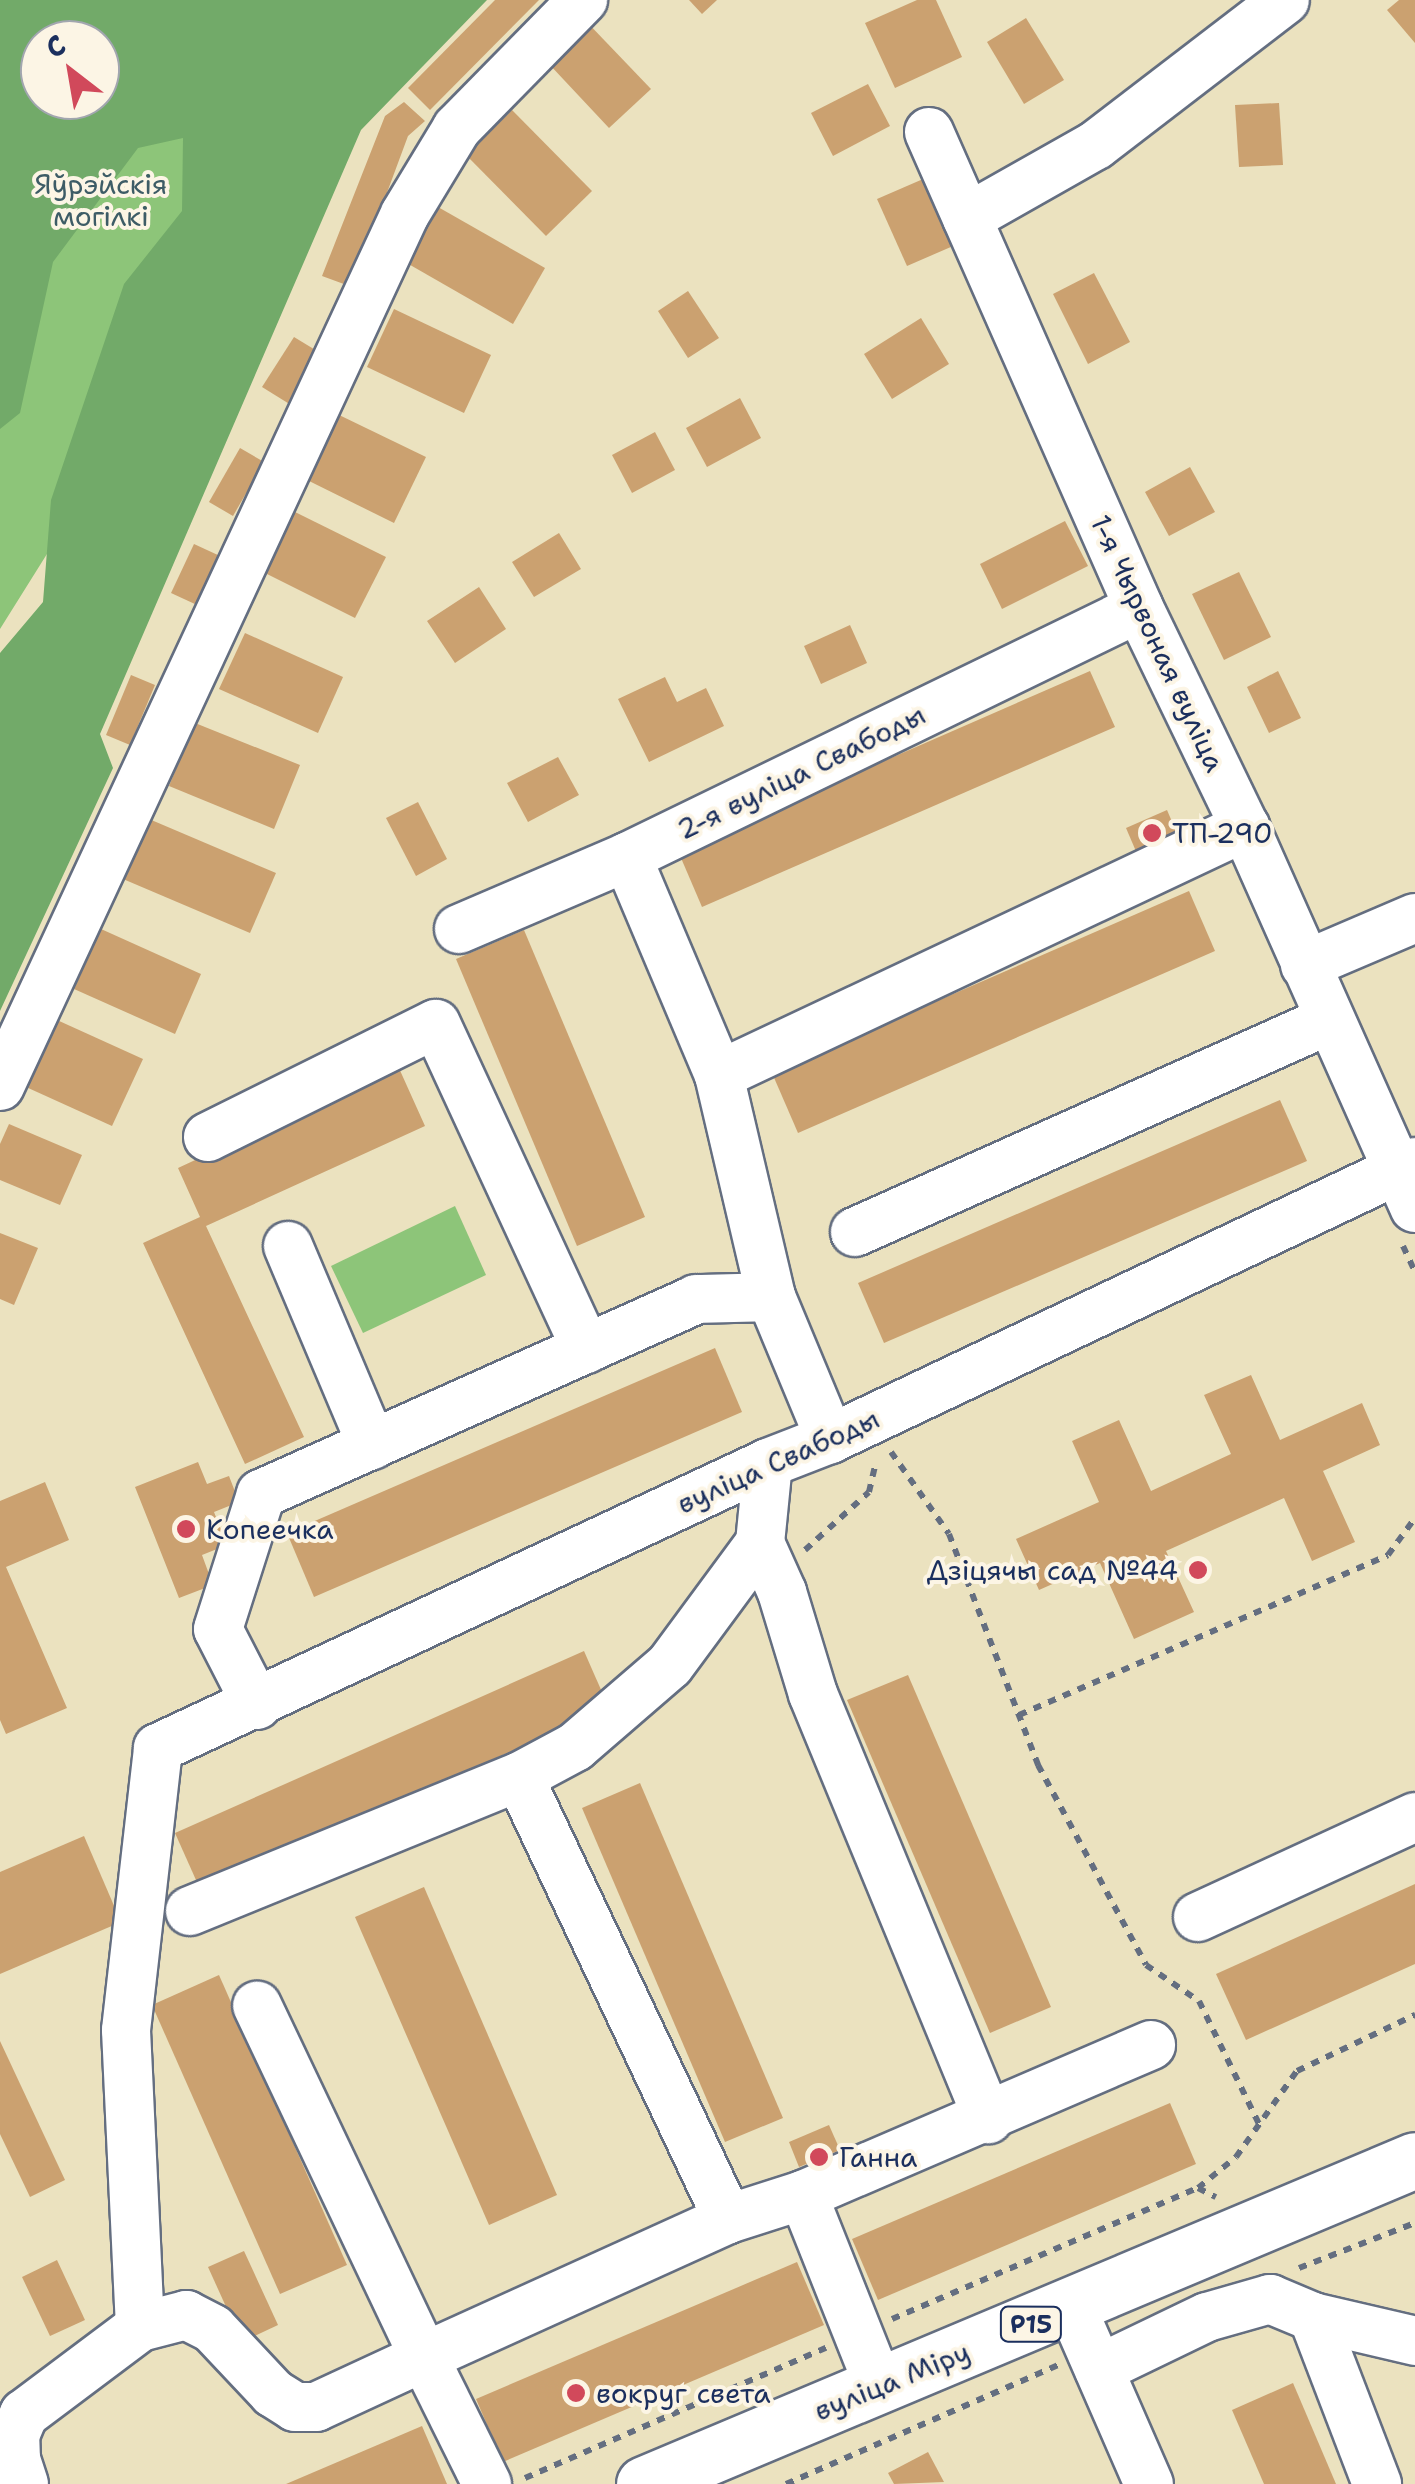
<!DOCTYPE html>
<meta charset="utf-8">
<style>
body{margin:0}
#map{position:relative;width:1415px;height:2484px;overflow:hidden;background:#ebe2bf;font-family:"Shantell Sans",sans-serif}
div>[style]{position:absolute}
[style*='--x']{left:calc(var(--x)*1px);top:calc(var(--y)*1px);width:calc(var(--w)*1px);rotate:calc(var(--a)*1deg)}
.green>*{inset:0;background:#8dc579}
.forest>*{inset:0;background:#72aa69}
.building>*{inset:0;background:#cba170}
.path>*{height:6px;margin-top:-3px;transform-origin:0;background:repeating-linear-gradient(90deg,#646e80 0 8px,transparent 0 16px)}
.roads{filter:drop-shadow(2px 0 #646e80) drop-shadow(-2px 0 #646e80) drop-shadow(0 2px #646e80) drop-shadow(0 -2px #646e80)}
.minor>*{height:48px;margin:-24px;padding:0 24px;transform-origin:24px;border-radius:24px;background:#fff}
.major>*{height:55px;margin:-27.5px;padding:0 27.5px;transform-origin:27.5px;border-radius:27.5px;background:#fff}
.dots>*{width:28px;height:28px;translate:-50% -50%;box-sizing:border-box;border:5px solid #fcf5e5;border-radius:50%}
span{translate:-50% -50%;white-space:nowrap;text-align:center;line-height:1.15;-webkit-text-stroke:8px #fcf5e5;paint-order:stroke}
.shield-label span{padding:2px 8px;background:#fcf5e5;border:2px solid;border-radius:8px;-webkit-text-stroke-width:0}
.shield-label{font-size:25px;color:#1b2f5e;font-weight:700}
.park-label{font-size:28px;color:#3d5c66}
.street-label{font-size:28px;color:#1b2f5e}
.poi-label{font-size:28px;color:#1b2f5e}
.left{translate:0 -50%;text-align:left}
.right{translate:-100% -50%;text-align:right}
.north{position:absolute;left:20px;top:20px;width:100px;height:100px;box-sizing:border-box;background:#fcf5e5;border:2px solid #a2a6af;border-radius:50%;rotate:329deg;font-size:28px;font-weight:700;line-height:40px;text-align:center;color:#1b2f5e}
.north::after{content:'';display:block;margin:auto;width:35px;height:45px;background:#d1495b;clip-path:polygon(50% 0,100% 100%,50% 72%,0 100%)}
</style>
<div id="map">
<div class="green">
<div style="clip-path:polygon(evenodd,0 0,259px 0,253px 132px,67px 522px,0 629px,0 0,40px 40px,100px 40px,100px 100px,40px 100px,40px 40px)"></div>
<div style="clip-path:polygon(455px 1206px,486px 1275px,363px 1333px,331px 1266px)"></div>
</div>
<div class="forest">
<div style="clip-path:polygon(evenodd,0 0,487px 0,361px 130px,100px 734px,113px 768px,0 1011px,0 653px,43px 602px,51px 500px,124px 284px,182px 211px,183px 138px,138px 148px,53px 262px,20px 413px,0 429px,0 0,40px 40px,100px 40px,100px 100px,40px 100px,40px 40px)"></div>
</div>
<div class="building">
<div style="clip-path:polygon(495px 0,539px 0,430px 110px,408px 88px)"></div>
<div style="clip-path:polygon(689px 0,717px 0,702px 14px)"></div>
<div style="clip-path:polygon(917px 0,936px 0,962px 57px,895px 88px,865px 23px)"></div>
<div style="clip-path:polygon(1399px 0,1415px 0,1415px 43px,1387px 10px)"></div>
<div style="clip-path:polygon(583px 18px,651px 89px,609px 128px,549px 64px)"></div>
<div style="clip-path:polygon(1026px 18px,1064px 80px,1024px 104px,987px 42px)"></div>
<div style="clip-path:polygon(868px 84px,890px 126px,833px 156px,811px 113px)"></div>
<div style="clip-path:polygon(404px 102px,425px 121px,408px 136px,352px 287px,322px 276px,385px 116px)"></div>
<div style="clip-path:polygon(1279px 103px,1283px 165px,1239px 167px,1235px 105px)"></div>
<div style="clip-path:polygon(512px 110px,592px 191px,546px 236px,466px 155px)"></div>
<div style="clip-path:polygon(930px 176px,960px 243px,907px 266px,877px 199px)"></div>
<div style="clip-path:polygon(438px 207px,545px 268px,513px 324px,405px 262px)"></div>
<div style="clip-path:polygon(1094px 273px,1130px 342px,1088px 364px,1053px 294px)"></div>
<div style="clip-path:polygon(688px 291px,719px 338px,688px 358px,658px 311px)"></div>
<div style="clip-path:polygon(394px 309px,491px 355px,464px 413px,367px 367px)"></div>
<div style="clip-path:polygon(921px 318px,949px 364px,892px 399px,864px 354px)"></div>
<div style="clip-path:polygon(294px 337px,322px 354px,291px 405px,262px 387px)"></div>
<div style="clip-path:polygon(740px 398px,761px 438px,707px 467px,686px 428px)"></div>
<div style="clip-path:polygon(335px 413px,426px 457px,394px 523px,303px 478px)"></div>
<div style="clip-path:polygon(655px 432px,675px 470px,632px 493px,612px 455px)"></div>
<div style="clip-path:polygon(240px 448px,264px 462px,233px 516px,209px 502px)"></div>
<div style="clip-path:polygon(1190px 467px,1215px 512px,1169px 536px,1145px 492px)"></div>
<div style="clip-path:polygon(293px 511px,386px 557px,355px 618px,263px 572px)"></div>
<div style="clip-path:polygon(1065px 521px,1088px 566px,1002px 609px,980px 564px)"></div>
<div style="clip-path:polygon(559px 533px,581px 569px,534px 597px,512px 562px)"></div>
<div style="clip-path:polygon(194px 544px,220px 556px,197px 605px,171px 593px)"></div>
<div style="clip-path:polygon(1239px 572px,1271px 637px,1224px 660px,1192px 594px)"></div>
<div style="clip-path:polygon(479px 587px,506px 629px,455px 663px,427px 621px)"></div>
<div style="clip-path:polygon(850px 625px,867px 663px,821px 684px,804px 646px)"></div>
<div style="clip-path:polygon(245px 633px,343px 677px,318px 733px,219px 689px)"></div>
<div style="clip-path:polygon(1090px 671px,1115px 727px,702px 907px,678px 851px)"></div>
<div style="clip-path:polygon(1278px 671px,1301px 718px,1269px 733px,1247px 687px)"></div>
<div style="clip-path:polygon(131px 675px,155px 685px,130px 745px,106px 735px)"></div>
<div style="clip-path:polygon(665px 677px,677px 702px,706px 688px,724px 726px,649px 762px,618px 699px)"></div>
<div style="clip-path:polygon(195px 723px,300px 765px,274px 829px,169px 786px)"></div>
<div style="clip-path:polygon(558px 757px,579px 795px,528px 822px,507px 783px)"></div>
<div style="clip-path:polygon(418px 802px,447px 859px,416px 876px,386px 818px)"></div>
<div style="clip-path:polygon(1167px 810px,1179px 838px,1138px 856px,1126px 828px)"></div>
<div style="clip-path:polygon(149px 819px,276px 873px,250px 933px,123px 879px)"></div>
<div style="clip-path:polygon(1189px 891px,1215px 951px,798px 1133px,772px 1073px)"></div>
<div style="clip-path:polygon(101px 929px,201px 974px,175px 1034px,74px 989px)"></div>
<div style="clip-path:polygon(524px 930px,645px 1217px,577px 1246px,456px 959px)"></div>
<div style="clip-path:polygon(57px 1020px,143px 1059px,112px 1126px,26px 1087px)"></div>
<div style="clip-path:polygon(398px 1066px,425px 1126px,206px 1226px,304px 1437px,245px 1464px,143px 1243px,200px 1217px,178px 1168px)"></div>
<div style="clip-path:polygon(1280px 1100px,1307px 1161px,884px 1343px,858px 1283px)"></div>
<div style="clip-path:polygon(9px 1124px,82px 1155px,60px 1205px,0 1180px,0 1144px)"></div>
<div style="clip-path:polygon(0 1233px,38px 1248px,14px 1305px,0 1299px)"></div>
<div style="clip-path:polygon(715px 1348px,742px 1412px,314px 1597px,287px 1533px)"></div>
<div style="clip-path:polygon(1251px 1375px,1280px 1440px,1362px 1403px,1380px 1445px,1323px 1471px,1355px 1542px,1312px 1561px,1284px 1498px,1166px 1551px,1194px 1612px,1134px 1639px,1100px 1563px,1039px 1590px,1016px 1539px,1099px 1502px,1072px 1441px,1119px 1420px,1151px 1491px,1231px 1454px,1204px 1395px)"></div>
<div style="clip-path:polygon(198px 1462px,207px 1484px,229px 1476px,239px 1502px,214px 1512px,227px 1545px,202px 1555px,213px 1585px,179px 1598px,135px 1487px)"></div>
<div style="clip-path:polygon(45px 1482px,69px 1540px,6px 1567px,67px 1708px,6px 1734px,0 1720px,0 1501px)"></div>
<div style="clip-path:polygon(584px 1651px,609px 1708px,200px 1889px,175px 1833px)"></div>
<div style="clip-path:polygon(908px 1675px,1051px 2007px,990px 2033px,847px 1700px)"></div>
<div style="clip-path:polygon(640px 1783px,783px 2118px,725px 2142px,582px 1808px)"></div>
<div style="clip-path:polygon(84px 1836px,121px 1922px,0 1974px,0 1872px)"></div>
<div style="clip-path:polygon(1415px 1884px,1415px 1964px,1246px 2040px,1216px 1974px)"></div>
<div style="clip-path:polygon(424px 1887px,557px 2195px,489px 2225px,355px 1917px)"></div>
<div style="clip-path:polygon(219px 1975px,347px 2265px,280px 2294px,152px 2005px)"></div>
<div style="clip-path:polygon(0 2041px,65px 2180px,30px 2197px,0 2134px)"></div>
<div style="clip-path:polygon(1170px 2103px,1196px 2164px,878px 2300px,852px 2239px)"></div>
<div style="clip-path:polygon(829px 2125px,840px 2150px,799px 2167px,789px 2142px)"></div>
<div style="clip-path:polygon(244px 2251px,278px 2325px,242px 2342px,208px 2267px)"></div>
<div style="clip-path:polygon(57px 2260px,85px 2320px,50px 2336px,22px 2277px)"></div>
<div style="clip-path:polygon(797px 2262px,824px 2325px,503px 2462px,476px 2399px)"></div>
<div style="clip-path:polygon(1293px 2383px,1336px 2484px,1264px 2484px,1232px 2410px)"></div>
<div style="clip-path:polygon(422px 2426px,447px 2484px,286px 2484px)"></div>
<div style="clip-path:polygon(928px 2452px,944px 2482px,894px 2484px,888px 2473px)"></div>
</div>
<div class="path">
<div style="--x:1403;--y:1246;--w:29;--a:65"></div>
<div style="--x:891;--y:1452;--w:100;--a:54.7"></div>
<div style="--x:949;--y:1534;--w:248;--a:68.9"></div>
<div style="--x:1038;--y:1765;--w:227;--a:61.6"></div>
<div style="--x:1146;--y:1965;--w:64;--a:34.2"></div>
<div style="--x:1199;--y:2001;--w:137;--a:64"></div>
<div style="--x:805;--y:1550;--w:86;--a:-42.2"></div>
<div style="--x:869;--y:1492;--w:31;--a:-77"></div>
<div style="--x:1019;--y:1715;--w:402;--a:-23.4"></div>
<div style="--x:1388;--y:1555;--w:46;--a:-53.9"></div>
<div style="--x:1198;--y:2188;--w:49;--a:-39.2"></div>
<div style="--x:1236;--y:2157;--w:105;--a:-54.7"></div>
<div style="--x:1297;--y:2071;--w:131;--a:-25.4"></div>
<div style="--x:1299;--y:2268;--w:124;--a:-21.2"></div>
<div style="--x:892;--y:2319;--w:333;--a:-23.2"></div>
<div style="--x:1198;--y:2188;--w:20;--a:27"></div>
<div style="--x:525;--y:2478;--w:328;--a:-23.4"></div>
<div style="--x:786;--y:2484;--w:297;--a:-23.6"></div>
</div>
<div class="roads">
<div class="minor">
<div style="--x:929;--y:132;--w:520;--a:66.19"></div>
<div style="--x:1139;--y:608;--w:243;--a:64.2"></div>
<div style="--x:1245;--y:827;--w:417;--a:66"></div>
<div style="--x:967;--y:218;--w:148;--a:-29.5"></div>
<div style="--x:1096;--y:145;--w:238;--a:-37.5"></div>
<div style="--x:627;--y:857;--w:237;--a:67.1"></div>
<div style="--x:719;--y:1075;--w:228;--a:76.8"></div>
<div style="--x:771;--y:1297;--w:154;--a:67.4"></div>
<div style="--x:459;--y:929;--w:183;--a:-23.2"></div>
<div style="--x:627;--y:857;--w:569;--a:-25.93"></div>
<div style="--x:1305;--y:965;--w:120;--a:-23.1"></div>
<div style="--x:719;--y:1075;--w:582;--a:-25.24"></div>
<div style="--x:0;--y:1086;--w:961;--a:-65.09"></div>
<div style="--x:405;--y:214;--w:100;--a:-58.8"></div>
<div style="--x:457;--y:128;--w:180;--a:-45.5"></div>
<div style="--x:208;--y:1137;--w:254;--a:-26.4"></div>
<div style="--x:436;--y:1024;--w:358;--a:65.2"></div>
<div style="--x:855;--y:1232;--w:519;--a:-24.1"></div>
<div style="--x:288;--y:1246;--w:216;--a:67.1"></div>
<div style="--x:760;--y:1543;--w:54;--a:65.8"></div>
<div style="--x:782;--y:1592;--w:107;--a:73.1"></div>
<div style="--x:813;--y:1694;--w:460;--a:67.6"></div>
<div style="--x:257;--y:1705;--w:85;--a:-117.2"></div>
<div style="--x:218;--y:1629;--w:142;--a:-72.3"></div>
<div style="--x:261;--y:1494;--w:477;--a:-24.1"></div>
<div style="--x:696;--y:1299;--w:75;--a:-1.5"></div>
<div style="--x:519;--y:1777;--w:489;--a:64.7"></div>
<div style="--x:190;--y:1911;--w:355;--a:-22.2"></div>
<div style="--x:519;--y:1777;--w:64;--a:-28.2"></div>
<div style="--x:575;--y:1747;--w:125;--a:-40.8"></div>
<div style="--x:670;--y:1665;--w:152;--a:-53.6"></div>
<div style="--x:760;--y:1543;--w:80;--a:-84.3"></div>
<div style="--x:1198;--y:1917;--w:239;--a:-24.7"></div>
<div style="--x:803;--y:2195;--w:206;--a:68.3"></div>
<div style="--x:1072;--y:2308;--w:192;--a:66.4"></div>
<div style="--x:1313;--y:2317;--w:105;--a:13.2"></div>
<div style="--x:140;--y:2327;--w:297;--a:-92.7"></div>
<div style="--x:126;--y:2030;--w:284;--a:-83.5"></div>
<div style="--x:158;--y:1748;--w:673;--a:-25.04"></div>
<div style="--x:768;--y:1463;--w:66;--a:-21.2"></div>
<div style="--x:830;--y:1439;--w:647;--a:-25.34"></div>
<div style="--x:1099;--y:2369;--w:120;--a:-25.7"></div>
<div style="--x:1207;--y:2317;--w:66;--a:-15.9"></div>
<div style="--x:1270;--y:2299;--w:47;--a:22.7"></div>
<div style="--x:1313;--y:2317;--w:179;--a:69"></div>
<div style="--x:24;--y:2484;--w:25;--a:-108"></div>
<div style="--x:16;--y:2460;--w:25;--a:-92"></div>
<div style="--x:15;--y:2435;--w:23;--a:-67"></div>
<div style="--x:24;--y:2414;--w:145;--a:-36.9"></div>
<div style="--x:140;--y:2327;--w:48;--a:-14.6"></div>
<div style="--x:186;--y:2315;--w:30;--a:27"></div>
<div style="--x:213;--y:2329;--w:88;--a:46.8"></div>
<div style="--x:273;--y:2393;--w:26;--a:32"></div>
<div style="--x:295;--y:2407;--w:21;--a:0"></div>
<div style="--x:316;--y:2407;--w:119;--a:-24.8"></div>
<div style="--x:424;--y:2357;--w:389;--a:-115.4"></div>
<div style="--x:487;--y:2484;--w:142;--a:-116.4"></div>
<div style="--x:424;--y:2357;--w:334;--a:-24.4"></div>
<div style="--x:728;--y:2219;--w:79;--a:-17.7"></div>
<div style="--x:803;--y:2195;--w:379;--a:-23.3"></div>
</div>
<div class="major">
<div style="--x:644;--y:2484;--w:836;--a:-22.79"></div>
</div>
</div>
<div class="dots">
<div style="left:1152px;top:833px;background:#d1495b"></div>
<div style="left:186px;top:1529px;background:#d1495b"></div>
<div style="left:1198px;top:1570px;background:#d1495b"></div>
<div style="left:819px;top:2157px;background:#d1495b"></div>
<div style="left:576px;top:2393px;background:#d1495b"></div>
</div>
<div class="shield-label">
<span style="left:1031px;top:2324px">Р15</span>
</div>
<div class="park-label">
<span style="left:101px;top:200px">Яўрэйскія<br>могілкі</span>
</div>
<div class="street-label">
<span style="left:1158px;top:643px;rotate:65deg">1-я Чырвоная вуліца</span>
<span style="left:801px;top:772px;rotate:-26deg">2-я вуліца Свабоды</span>
<span style="left:778px;top:1461px;rotate:-24deg">вуліца Свабоды</span>
<span style="left:892px;top:2381px;rotate:-22deg">вуліца Міру</span>
</div>
<div class="poi-label">
<span class="left" style="left:1172px;top:833px">ТП-290</span>
<span class="left" style="left:206px;top:1529px">Копеечка</span>
<span class="right" style="left:1178px;top:1570px">Дзіцячы сад №44</span>
<span class="left" style="left:839px;top:2157px">Ганна</span>
<span class="left" style="left:596px;top:2393px">вокруг света</span>
</div>
<div class="north">С</div>
</div>
